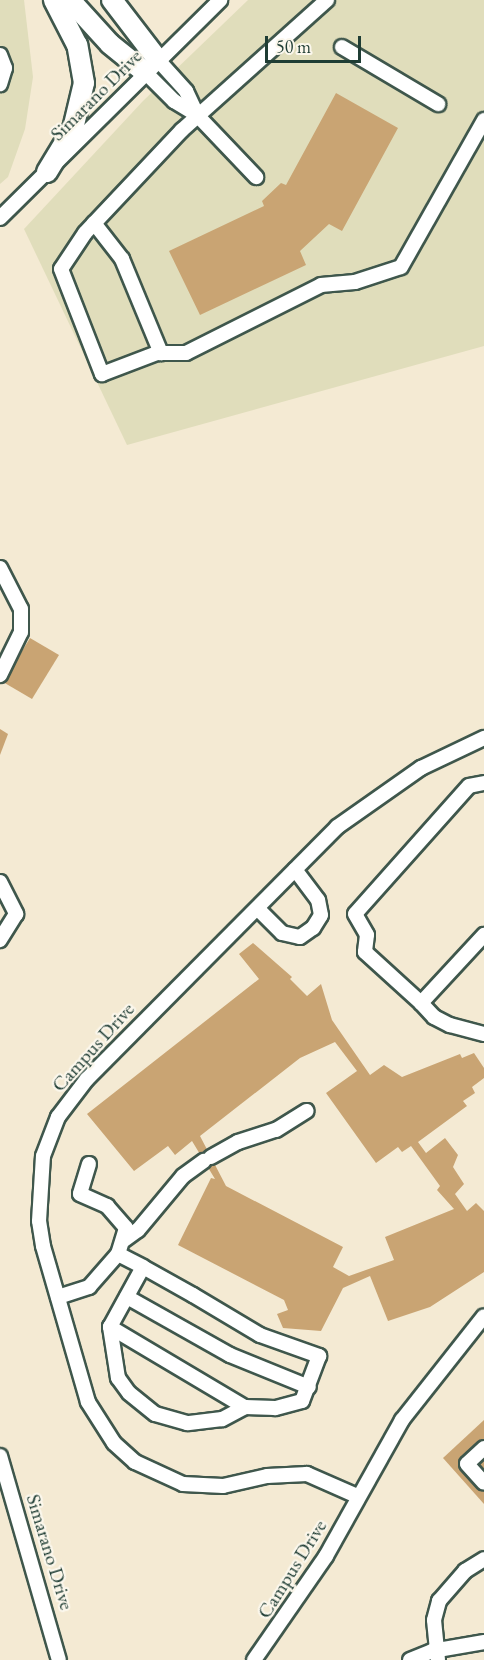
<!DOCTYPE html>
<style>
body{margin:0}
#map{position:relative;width:484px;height:1660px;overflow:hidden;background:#f4ead3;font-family:"EB Garamond",serif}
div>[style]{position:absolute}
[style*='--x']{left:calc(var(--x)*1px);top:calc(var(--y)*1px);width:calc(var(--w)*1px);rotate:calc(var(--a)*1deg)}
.built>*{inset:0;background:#e0ddbb}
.building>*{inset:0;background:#c9a473}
.roads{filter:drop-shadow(2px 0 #3f574c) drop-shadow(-2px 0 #3f574c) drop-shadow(0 2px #3f574c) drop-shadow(0 -2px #3f574c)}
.minor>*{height:14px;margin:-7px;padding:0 7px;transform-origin:7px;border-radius:7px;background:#fff}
.highway>*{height:20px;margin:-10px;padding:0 10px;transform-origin:10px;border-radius:10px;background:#fff}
span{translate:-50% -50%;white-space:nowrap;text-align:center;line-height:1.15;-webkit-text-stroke:4.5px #fbf7ec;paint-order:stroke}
.street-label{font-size:20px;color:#1f3d34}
.scale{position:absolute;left:265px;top:36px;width:96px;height:27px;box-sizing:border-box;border:3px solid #1f3d34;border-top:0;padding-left:8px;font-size:18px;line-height:21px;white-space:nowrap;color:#1f3d34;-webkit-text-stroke:4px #fbf7ec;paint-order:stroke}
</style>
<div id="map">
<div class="built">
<div style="clip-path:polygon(0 0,24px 0,33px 77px,25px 129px,8px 177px,0 184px)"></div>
<div style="clip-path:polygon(248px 0,484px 0,484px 346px,127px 445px,24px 229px,143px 101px)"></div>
</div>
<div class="building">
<div style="clip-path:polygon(336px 93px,398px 128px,342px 231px,329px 224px,300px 251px,306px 265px,200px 315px,169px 251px,264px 206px,262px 201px,281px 183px,286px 185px)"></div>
<div style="clip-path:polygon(30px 638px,59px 655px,32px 699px,3px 682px)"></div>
<div style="clip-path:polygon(0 729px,8px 734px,0 755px)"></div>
<div style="clip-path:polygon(evenodd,253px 943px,292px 977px,290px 979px,307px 996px,321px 984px,332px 1020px,370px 1075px,384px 1065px,402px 1077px,460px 1054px,462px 1058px,474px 1053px,484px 1068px,484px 1078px,472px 1087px,475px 1093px,463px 1101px,467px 1106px,418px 1142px,426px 1153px,445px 1138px,458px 1155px,453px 1167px,464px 1184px,455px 1194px,467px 1211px,476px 1203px,484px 1211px,484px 1272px,430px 1307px,388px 1321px,370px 1276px,343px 1288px,321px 1331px,283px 1328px,277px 1314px,288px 1310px,284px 1300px,178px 1245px,211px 1178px,215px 1179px,192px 1141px,175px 1155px,168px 1146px,134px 1171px,87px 1114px,259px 979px,239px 954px,253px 943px,335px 1042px,357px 1071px,326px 1093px,376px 1163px,398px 1147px,402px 1152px,411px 1146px,440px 1186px,437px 1190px,454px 1209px,385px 1237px,394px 1260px,349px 1276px,333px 1267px,343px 1247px,226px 1186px,200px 1136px,300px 1058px,335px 1042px)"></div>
<div style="clip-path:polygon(484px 1420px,484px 1504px,443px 1458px)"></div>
</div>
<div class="roads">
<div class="minor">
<div style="--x:327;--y:0;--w:195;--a:138.1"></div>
<div style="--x:182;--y:130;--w:141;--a:133.3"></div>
<div style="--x:85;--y:233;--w:43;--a:123.7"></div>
<div style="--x:61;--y:269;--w:113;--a:68.7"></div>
<div style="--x:102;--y:374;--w:59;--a:-20.9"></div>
<div style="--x:157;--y:353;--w:29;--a:0"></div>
<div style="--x:186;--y:353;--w:151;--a:-26.7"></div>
<div style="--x:321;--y:285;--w:34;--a:-5"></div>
<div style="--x:355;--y:282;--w:48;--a:-18.1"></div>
<div style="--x:401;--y:267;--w:169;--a:-60.5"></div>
<div style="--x:342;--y:47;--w:112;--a:30.7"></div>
<div style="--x:0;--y:55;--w:14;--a:69"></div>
<div style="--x:5;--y:68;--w:17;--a:107"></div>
<div style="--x:158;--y:60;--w:42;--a:47.9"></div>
<div style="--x:186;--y:91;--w:26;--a:65"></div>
<div style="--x:146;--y:73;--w:40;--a:45"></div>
<div style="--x:174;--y:101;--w:27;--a:31"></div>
<div style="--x:197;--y:115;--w:86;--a:46.4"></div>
<div style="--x:0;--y:218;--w:310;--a:-44.7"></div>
<div style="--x:94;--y:223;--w:46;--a:52.1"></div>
<div style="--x:122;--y:259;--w:102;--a:67.5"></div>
<div style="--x:0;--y:568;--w:46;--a:62.9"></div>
<div style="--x:21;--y:609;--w:23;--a:90"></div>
<div style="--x:21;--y:632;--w:48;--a:116"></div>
<div style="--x:484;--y:783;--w:15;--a:169"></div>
<div style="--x:469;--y:786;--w:171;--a:131.7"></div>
<div style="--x:355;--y:914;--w:24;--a:60"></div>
<div style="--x:367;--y:935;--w:17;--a:97"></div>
<div style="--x:365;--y:952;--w:76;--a:42.3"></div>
<div style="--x:421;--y:1003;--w:93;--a:-47.2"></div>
<div style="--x:0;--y:882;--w:36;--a:63"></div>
<div style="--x:16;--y:914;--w:31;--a:122"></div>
<div style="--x:258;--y:909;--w:34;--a:45"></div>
<div style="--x:282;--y:933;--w:18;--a:13"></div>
<div style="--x:300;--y:937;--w:16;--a:-35"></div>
<div style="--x:313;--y:928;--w:15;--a:-58"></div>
<div style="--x:321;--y:915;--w:15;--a:-101"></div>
<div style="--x:318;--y:900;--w:38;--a:-127"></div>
<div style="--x:421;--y:1003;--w:19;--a:47"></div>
<div style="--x:434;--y:1017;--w:18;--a:27"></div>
<div style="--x:450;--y:1025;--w:35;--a:15"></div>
<div style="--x:211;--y:1157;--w:31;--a:-29"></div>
<div style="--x:238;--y:1142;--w:40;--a:-18"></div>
<div style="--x:276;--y:1130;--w:36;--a:-32"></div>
<div style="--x:89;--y:1164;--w:31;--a:107"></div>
<div style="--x:80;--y:1194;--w:30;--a:24"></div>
<div style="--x:107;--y:1206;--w:29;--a:49"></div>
<div style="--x:126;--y:1228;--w:27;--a:107"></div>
<div style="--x:124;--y:1240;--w:17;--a:-36"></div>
<div style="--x:138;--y:1230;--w:70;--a:-50.2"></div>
<div style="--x:183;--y:1176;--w:26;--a:-36"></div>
<div style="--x:58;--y:1297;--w:33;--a:-18"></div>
<div style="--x:89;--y:1287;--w:44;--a:-48.7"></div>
<div style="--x:118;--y:1254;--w:28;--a:27"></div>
<div style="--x:143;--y:1267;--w:57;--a:29.2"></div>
<div style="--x:193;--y:1295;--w:78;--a:30.8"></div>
<div style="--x:260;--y:1335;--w:63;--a:19.6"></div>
<div style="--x:319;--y:1356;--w:48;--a:110.7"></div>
<div style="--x:302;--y:1401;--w:28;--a:165"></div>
<div style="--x:275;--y:1408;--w:30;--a:-178"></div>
<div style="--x:245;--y:1407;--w:26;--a:152"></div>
<div style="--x:222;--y:1419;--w:35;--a:173"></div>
<div style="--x:187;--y:1423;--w:33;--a:-164"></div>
<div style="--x:155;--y:1414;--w:33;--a:-141"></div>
<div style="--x:129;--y:1393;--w:19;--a:-126"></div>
<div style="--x:118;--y:1378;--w:52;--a:-98.9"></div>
<div style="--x:110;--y:1327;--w:68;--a:-61.2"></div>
<div style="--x:127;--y:1297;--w:118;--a:29.4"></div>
<div style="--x:230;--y:1355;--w:85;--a:22.1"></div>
<div style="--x:110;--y:1327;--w:157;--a:30.7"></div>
<div style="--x:484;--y:1448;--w:23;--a:137"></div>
<div style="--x:467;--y:1464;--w:25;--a:48"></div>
<div style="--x:0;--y:1456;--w:212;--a:73.9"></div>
<div style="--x:357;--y:1496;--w:55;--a:-156.3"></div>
<div style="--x:307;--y:1474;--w:40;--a:177.1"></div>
<div style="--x:267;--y:1476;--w:45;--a:167.2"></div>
<div style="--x:223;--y:1486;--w:40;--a:-177.1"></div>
<div style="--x:183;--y:1484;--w:53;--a:-155.4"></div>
<div style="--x:135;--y:1462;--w:28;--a:-138"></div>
<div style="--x:114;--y:1443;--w:49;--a:-122.4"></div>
<div style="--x:88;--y:1402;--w:162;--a:-106.1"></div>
<div style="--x:43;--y:1246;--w:25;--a:-99"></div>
<div style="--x:39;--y:1221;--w:65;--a:-86.5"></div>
<div style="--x:43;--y:1156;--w:42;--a:-69"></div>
<div style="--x:58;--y:1117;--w:48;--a:-52.7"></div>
<div style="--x:87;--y:1079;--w:355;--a:-45.2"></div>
<div style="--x:337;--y:827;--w:103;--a:-35.1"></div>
<div style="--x:421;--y:768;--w:70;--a:-25.5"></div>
<div style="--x:254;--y:1660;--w:126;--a:-55.3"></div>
<div style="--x:326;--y:1556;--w:156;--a:-60.8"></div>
<div style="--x:402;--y:1420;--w:132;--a:-51.7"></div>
<div style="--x:410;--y:1660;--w:24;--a:-22"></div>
<div style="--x:432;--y:1651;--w:53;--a:-9.8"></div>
<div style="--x:438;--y:1660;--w:40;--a:-95.7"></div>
<div style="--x:434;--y:1620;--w:20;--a:-75"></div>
<div style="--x:439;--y:1601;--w:40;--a:-49"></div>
<div style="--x:465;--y:1571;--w:22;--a:-32"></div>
</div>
<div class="highway">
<div style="--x:70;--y:0;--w:59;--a:47.7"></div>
<div style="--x:110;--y:44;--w:46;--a:38.9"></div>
<div style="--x:112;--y:0;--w:76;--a:52.5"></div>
<div style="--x:47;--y:172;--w:50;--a:-58.8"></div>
<div style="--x:73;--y:129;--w:47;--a:-76.6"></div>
<div style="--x:84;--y:83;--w:39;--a:-100"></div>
<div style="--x:77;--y:45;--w:51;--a:-117.1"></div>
</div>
</div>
<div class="street-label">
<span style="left:96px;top:95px;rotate:-45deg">Simarano Drive</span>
<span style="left:93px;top:1047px;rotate:-48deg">Campus Drive</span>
<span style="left:50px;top:1552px;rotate:73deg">Simarano Drive</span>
<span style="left:292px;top:1569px;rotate:-58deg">Campus Drive</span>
</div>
<div class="scale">50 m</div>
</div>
